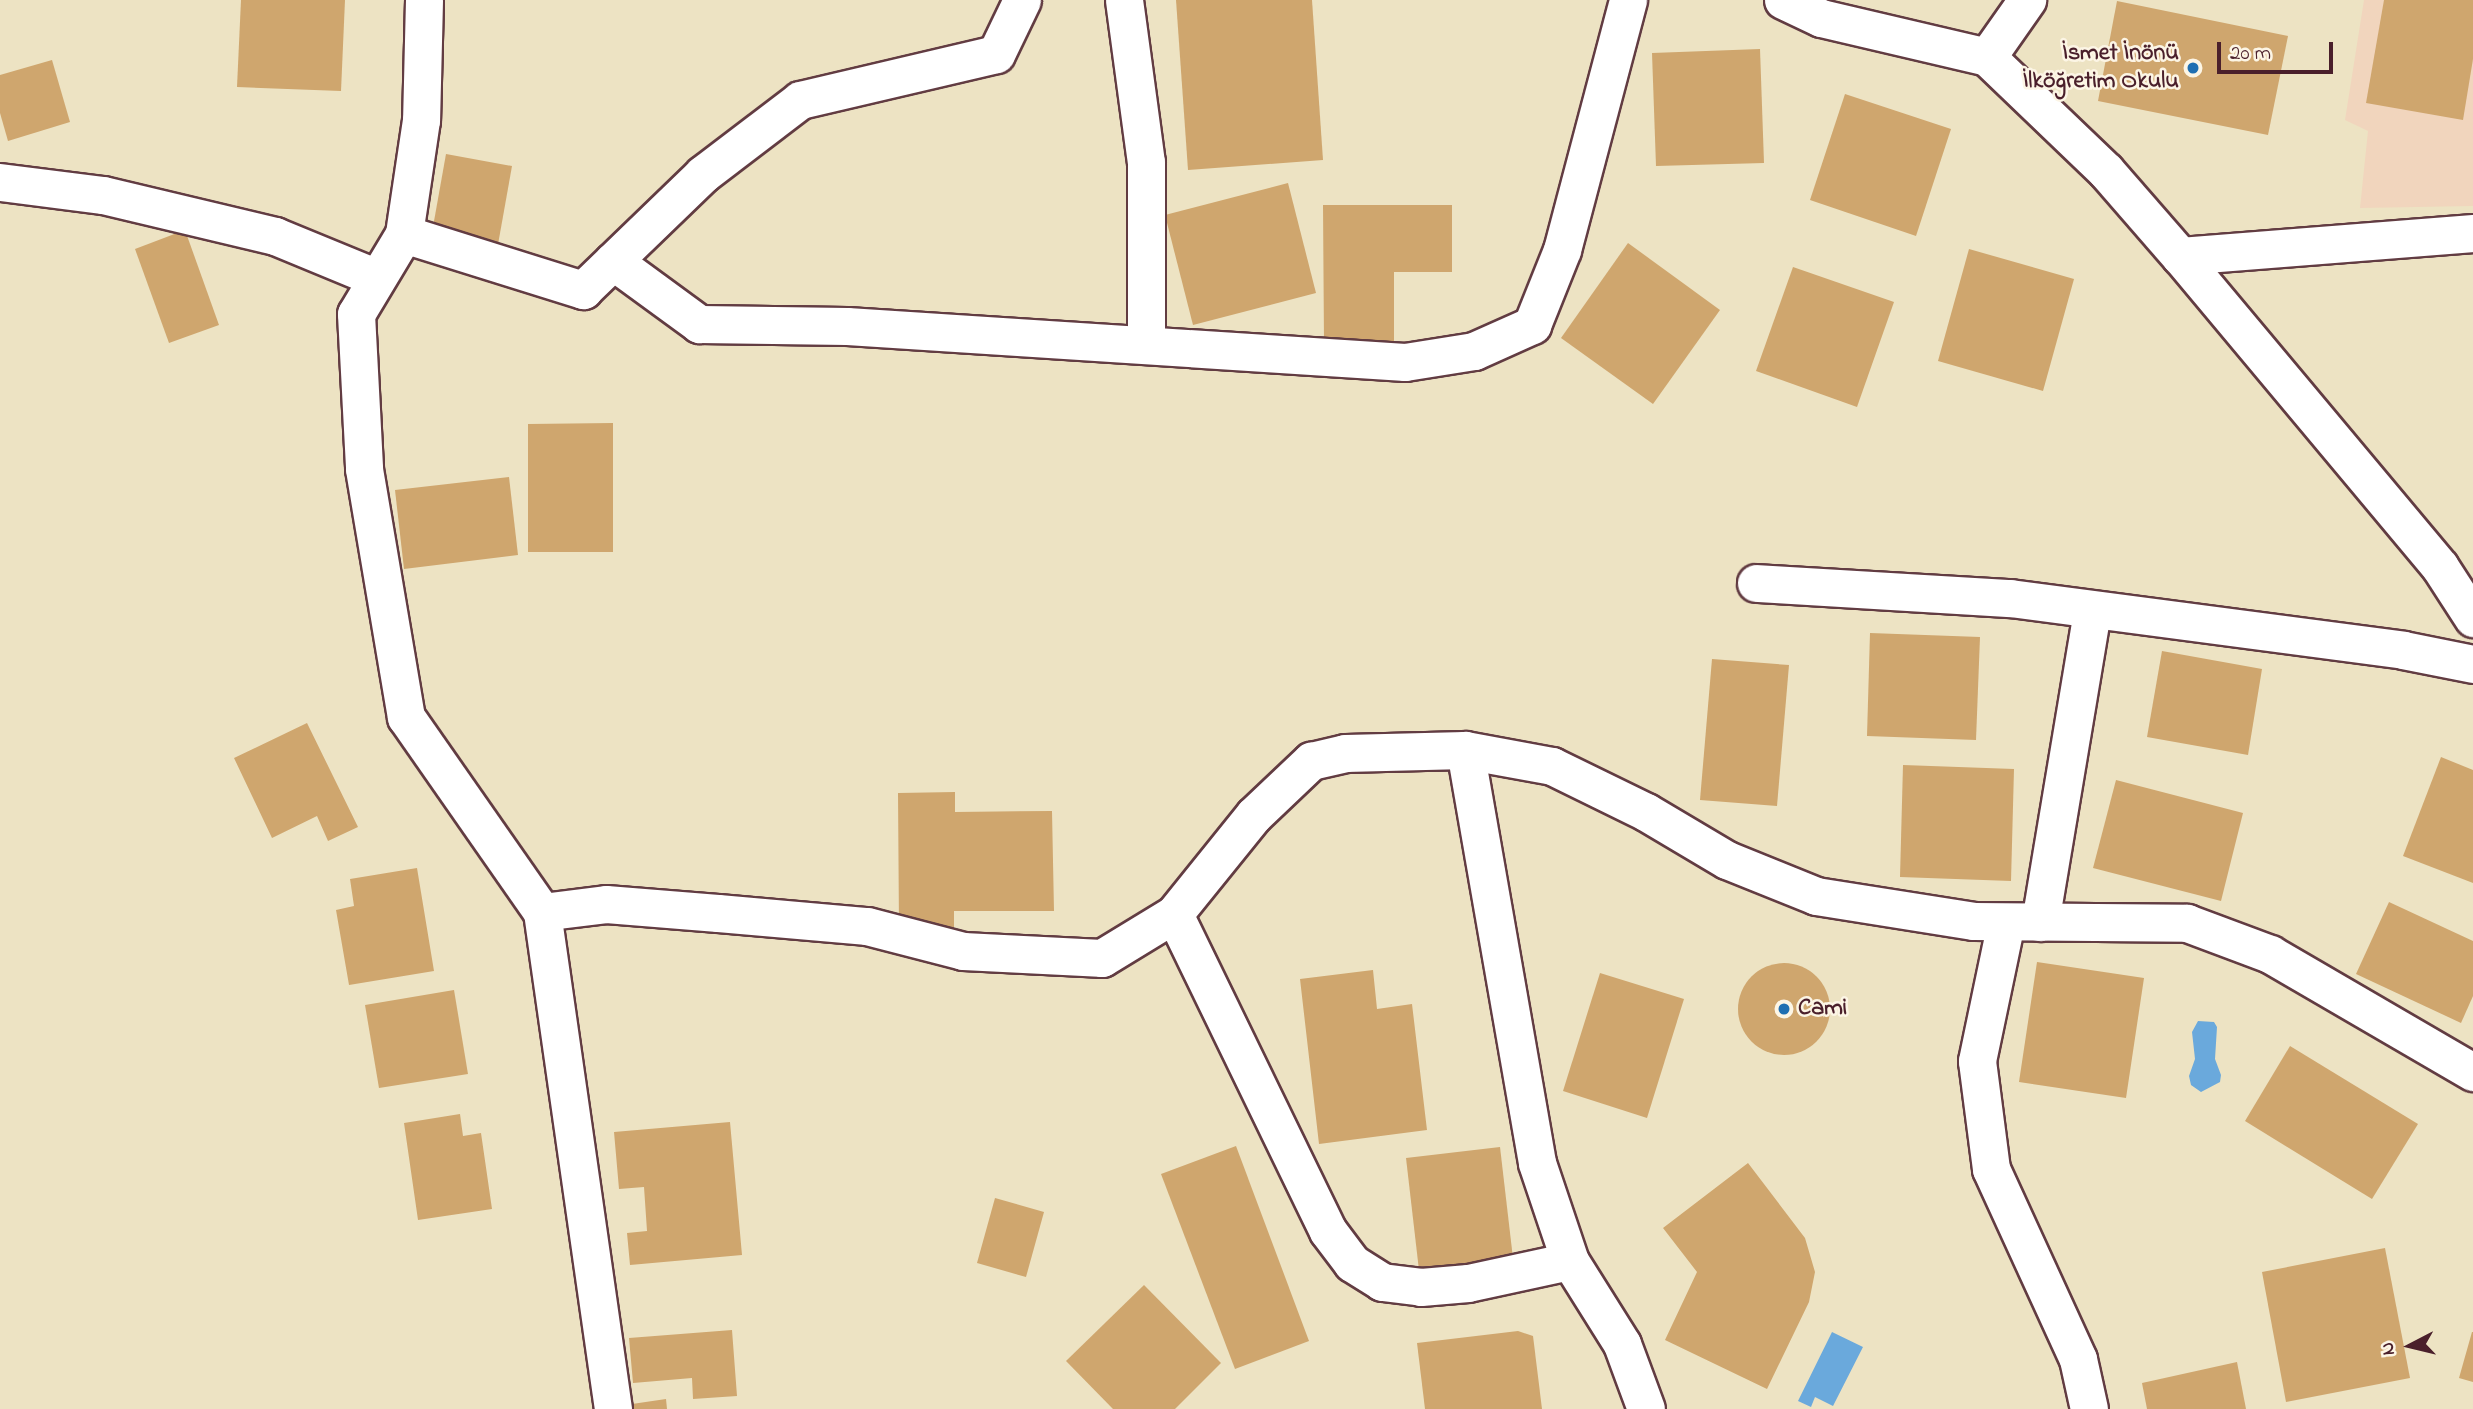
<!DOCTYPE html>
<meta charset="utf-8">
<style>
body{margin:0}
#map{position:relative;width:2473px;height:1409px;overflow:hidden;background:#ede3c3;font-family:"Indie Flower",sans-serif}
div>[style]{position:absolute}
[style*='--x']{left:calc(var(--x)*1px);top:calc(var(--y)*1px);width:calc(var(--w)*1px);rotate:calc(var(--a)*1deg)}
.built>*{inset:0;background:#f1d5bd}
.water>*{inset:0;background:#6aa9dc}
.building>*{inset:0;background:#cfa66e}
.round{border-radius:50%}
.roads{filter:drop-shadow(2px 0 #623c42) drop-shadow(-2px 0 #623c42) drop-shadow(0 2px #623c42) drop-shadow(0 -2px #623c42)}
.minor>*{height:37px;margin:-18.5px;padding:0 18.5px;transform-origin:18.5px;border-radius:18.5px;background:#fff}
.dots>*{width:19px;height:19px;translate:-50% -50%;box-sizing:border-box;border:4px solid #fcf5e5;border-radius:50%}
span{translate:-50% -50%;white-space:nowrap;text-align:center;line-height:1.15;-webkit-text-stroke:5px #fcf5e5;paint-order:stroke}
.poi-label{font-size:24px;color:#4a1f2b;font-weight:700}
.right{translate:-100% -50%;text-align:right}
.left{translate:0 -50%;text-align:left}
.north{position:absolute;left:2375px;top:1311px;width:70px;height:70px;-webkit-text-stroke:5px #fcf5e5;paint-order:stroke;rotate:263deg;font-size:19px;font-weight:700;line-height:28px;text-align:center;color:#4a1f2b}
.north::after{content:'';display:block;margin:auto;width:24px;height:32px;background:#4a1f2b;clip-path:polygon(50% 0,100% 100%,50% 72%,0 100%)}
.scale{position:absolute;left:2217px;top:42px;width:116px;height:32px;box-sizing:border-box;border:4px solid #4a1f2b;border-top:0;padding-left:9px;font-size:21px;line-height:24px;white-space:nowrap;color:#4a1f2b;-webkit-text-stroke:5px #fcf5e5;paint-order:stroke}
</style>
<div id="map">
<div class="built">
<div style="clip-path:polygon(2364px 0,2473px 0,2473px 206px,2360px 208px,2368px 131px,2345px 120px)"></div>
</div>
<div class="water">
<div style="clip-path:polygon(2198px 1021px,2214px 1022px,2217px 1027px,2215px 1059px,2221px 1075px,2220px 1082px,2201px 1092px,2191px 1085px,2189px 1076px,2195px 1059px,2192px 1032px)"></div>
<div style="clip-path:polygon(1832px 1332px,1863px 1347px,1833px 1406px,1815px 1397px,1811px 1407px,1798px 1401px)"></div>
</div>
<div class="building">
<div style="clip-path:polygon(241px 0,345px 0,341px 91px,237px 87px)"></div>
<div style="clip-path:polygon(1176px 0,1312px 0,1323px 160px,1188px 170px)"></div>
<div style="clip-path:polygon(2384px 0,2473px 0,2473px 59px,2463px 120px,2366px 103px)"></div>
<div style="clip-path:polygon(2117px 1px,2288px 36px,2268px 135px,2098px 101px)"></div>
<div style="clip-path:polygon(1760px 49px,1764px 163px,1656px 166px,1652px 53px)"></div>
<div style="clip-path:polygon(52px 60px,70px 122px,8px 141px,0 113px,0 75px)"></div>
<div style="clip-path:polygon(1845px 94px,1951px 129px,1916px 236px,1810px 200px)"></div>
<div style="clip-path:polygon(446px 154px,512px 166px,497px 250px,431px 238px)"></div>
<div style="clip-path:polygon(1288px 183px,1316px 293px,1193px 325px,1165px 215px)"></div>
<div style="clip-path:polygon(1323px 205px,1452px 205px,1452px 272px,1394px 272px,1394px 343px,1324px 343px)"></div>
<div style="clip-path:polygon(185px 230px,219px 325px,169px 343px,135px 249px)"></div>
<div style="clip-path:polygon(1628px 243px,1720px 310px,1653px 404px,1561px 338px)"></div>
<div style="clip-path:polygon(1969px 249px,2074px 279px,2043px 391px,1938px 361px)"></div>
<div style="clip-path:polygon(1793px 267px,1894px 302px,1857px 407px,1756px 371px)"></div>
<div style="clip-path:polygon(613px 423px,613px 552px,528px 552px,528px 424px)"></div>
<div style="clip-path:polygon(509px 477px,518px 555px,404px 569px,395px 490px)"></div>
<div style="clip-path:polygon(1870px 633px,1980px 637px,1976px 740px,1867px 736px)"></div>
<div style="clip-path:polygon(2162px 651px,2262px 669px,2248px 755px,2147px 737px)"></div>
<div style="clip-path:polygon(1712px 659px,1789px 665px,1777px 806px,1700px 800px)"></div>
<div style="clip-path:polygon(307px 723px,358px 827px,328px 841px,317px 816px,272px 838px,234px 758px)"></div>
<div style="clip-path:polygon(2441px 757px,2473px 770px,2473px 883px,2403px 856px)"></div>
<div style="clip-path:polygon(1903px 765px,2014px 769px,2011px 881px,1900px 877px)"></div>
<div style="clip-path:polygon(2116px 780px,2243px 813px,2221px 901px,2093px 868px)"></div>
<div style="clip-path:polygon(955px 792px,955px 812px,1052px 811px,1054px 911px,954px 911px,954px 928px,899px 929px,898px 793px)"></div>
<div style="clip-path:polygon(417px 868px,434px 971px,349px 985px,336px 910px,354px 906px,350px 879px)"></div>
<div style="clip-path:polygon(2389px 902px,2473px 941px,2473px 996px,2461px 1023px,2356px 974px)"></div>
<div style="clip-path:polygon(2037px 962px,2144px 978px,2126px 1098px,2019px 1082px)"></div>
<div class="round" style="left:1738px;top:963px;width:92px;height:92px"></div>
<div style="clip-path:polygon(1373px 970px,1377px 1009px,1412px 1004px,1427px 1130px,1319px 1144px,1300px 979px)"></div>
<div style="clip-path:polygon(1600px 973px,1684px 999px,1647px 1118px,1563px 1091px)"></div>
<div style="clip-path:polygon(454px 990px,468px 1074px,379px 1088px,365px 1005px)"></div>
<div style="clip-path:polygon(2290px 1046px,2418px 1124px,2372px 1199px,2245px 1121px)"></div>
<div style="clip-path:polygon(460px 1114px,463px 1136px,481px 1133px,492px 1209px,418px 1220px,404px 1123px)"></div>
<div style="clip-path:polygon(730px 1122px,742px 1255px,630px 1265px,627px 1233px,647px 1231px,644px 1187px,619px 1189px,614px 1132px)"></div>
<div style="clip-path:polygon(1236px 1146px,1309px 1341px,1235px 1369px,1161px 1174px)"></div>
<div style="clip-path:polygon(1500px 1147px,1514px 1267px,1420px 1279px,1406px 1158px)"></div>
<div style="clip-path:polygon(1748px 1163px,1805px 1238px,1815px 1272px,1809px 1302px,1767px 1389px,1665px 1340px,1697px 1272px,1663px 1228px)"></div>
<div style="clip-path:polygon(995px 1198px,1044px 1212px,1026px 1277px,977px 1263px)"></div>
<div style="clip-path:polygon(2385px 1248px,2410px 1378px,2286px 1402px,2262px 1272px)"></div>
<div style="clip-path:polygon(1144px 1285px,1221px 1363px,1175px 1409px,1113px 1409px,1066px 1361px)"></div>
<div style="clip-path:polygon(732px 1330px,737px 1396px,693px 1399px,692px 1378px,633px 1383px,629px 1338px)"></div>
<div style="clip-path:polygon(1518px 1331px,1533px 1336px,1542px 1409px,1425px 1409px,1417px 1343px)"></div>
<div style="clip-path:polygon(2472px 1332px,2473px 1332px,2473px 1382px,2459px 1378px)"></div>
<div style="clip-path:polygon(2237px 1362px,2246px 1409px,2147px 1409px,2142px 1383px)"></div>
<div style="clip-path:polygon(666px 1399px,667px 1409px,633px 1409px,632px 1404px)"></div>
</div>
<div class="roads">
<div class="minor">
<div style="--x:424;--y:0;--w:120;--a:91.4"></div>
<div style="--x:421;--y:120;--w:115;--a:98.5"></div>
<div style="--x:404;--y:234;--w:93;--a:121"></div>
<div style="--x:356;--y:314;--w:155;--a:87"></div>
<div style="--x:364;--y:469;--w:252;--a:80.4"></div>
<div style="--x:406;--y:717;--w:238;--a:55.1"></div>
<div style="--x:542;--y:912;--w:502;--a:81.87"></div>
<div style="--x:1124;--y:0;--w:163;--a:82.3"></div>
<div style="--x:1146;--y:162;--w:181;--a:90"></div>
<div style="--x:1783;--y:0;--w:42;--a:25.3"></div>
<div style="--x:1821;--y:18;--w:171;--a:13.2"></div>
<div style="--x:1987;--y:57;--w:165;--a:43.8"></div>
<div style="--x:2106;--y:171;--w:113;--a:49"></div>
<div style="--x:2180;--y:256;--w:405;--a:50.1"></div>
<div style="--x:2440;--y:567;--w:61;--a:57.1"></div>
<div style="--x:1987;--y:57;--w:70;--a:-54.9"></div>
<div style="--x:0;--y:182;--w:104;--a:7.2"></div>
<div style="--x:103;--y:195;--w:177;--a:13.4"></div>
<div style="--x:275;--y:236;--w:110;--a:22.4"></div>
<div style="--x:404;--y:234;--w:188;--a:17.4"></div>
<div style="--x:583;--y:290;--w:167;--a:-44"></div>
<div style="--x:703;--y:174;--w:122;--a:-37.3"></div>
<div style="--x:800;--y:100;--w:201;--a:-13.2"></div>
<div style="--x:996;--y:54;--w:60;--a:-64.3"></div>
<div style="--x:2180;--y:256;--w:294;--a:-4.5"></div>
<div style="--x:613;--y:261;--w:107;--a:36.2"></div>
<div style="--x:699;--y:324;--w:148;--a:0.8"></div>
<div style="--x:847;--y:326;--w:559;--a:3.69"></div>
<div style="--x:1405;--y:362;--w:70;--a:-9.1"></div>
<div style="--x:1474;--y:351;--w:64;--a:-24.1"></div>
<div style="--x:1532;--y:325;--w:81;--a:-68.2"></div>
<div style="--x:1562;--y:250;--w:259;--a:-75.2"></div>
<div style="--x:1756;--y:583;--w:254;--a:3.4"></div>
<div style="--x:2010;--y:598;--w:396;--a:7.5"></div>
<div style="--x:2403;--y:650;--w:71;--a:11.3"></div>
<div style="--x:1465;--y:750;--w:419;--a:80.1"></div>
<div style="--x:1537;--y:1163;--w:103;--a:71.4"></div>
<div style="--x:1570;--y:1261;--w:98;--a:57.9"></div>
<div style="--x:1622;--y:1344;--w:69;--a:69.7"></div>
<div style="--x:542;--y:912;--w:64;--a:-7.1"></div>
<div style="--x:606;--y:904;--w:112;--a:4.6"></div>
<div style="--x:718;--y:913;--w:150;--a:5"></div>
<div style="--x:867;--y:926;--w:99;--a:14.6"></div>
<div style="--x:963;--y:951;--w:139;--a:2.9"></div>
<div style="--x:1102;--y:958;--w:84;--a:-31.4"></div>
<div style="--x:1174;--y:914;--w:127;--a:-51.1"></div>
<div style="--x:1254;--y:815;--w:79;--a:-43.5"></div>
<div style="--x:1311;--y:761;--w:35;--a:-13"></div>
<div style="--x:1345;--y:753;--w:120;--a:-1.4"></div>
<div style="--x:1465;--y:750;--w:88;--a:10.4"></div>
<div style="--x:1552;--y:766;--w:105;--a:26.1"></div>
<div style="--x:1646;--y:812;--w:94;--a:30.7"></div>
<div style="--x:1727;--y:860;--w:96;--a:22"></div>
<div style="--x:1816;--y:896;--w:159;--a:9"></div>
<div style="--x:1973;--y:921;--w:214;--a:0.5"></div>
<div style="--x:2187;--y:923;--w:89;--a:20.5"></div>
<div style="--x:2270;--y:954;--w:235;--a:30.2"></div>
<div style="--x:1174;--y:914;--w:352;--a:64.1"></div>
<div style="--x:1328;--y:1231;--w:40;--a:53"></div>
<div style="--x:1352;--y:1263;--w:36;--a:32"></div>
<div style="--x:1382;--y:1282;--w:39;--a:7"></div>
<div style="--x:1421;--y:1287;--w:47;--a:-4.9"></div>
<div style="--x:1468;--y:1283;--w:104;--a:-12.2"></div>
<div style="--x:2006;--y:922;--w:142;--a:101.8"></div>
<div style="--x:1977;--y:1061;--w:109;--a:82.6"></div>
<div style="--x:1991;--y:1169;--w:209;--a:65.4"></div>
<div style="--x:2078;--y:1359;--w:51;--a:77.6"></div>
<div style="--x:2040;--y:922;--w:316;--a:-80.5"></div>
</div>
</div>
<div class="dots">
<div style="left:2193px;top:68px;background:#1f6fb2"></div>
<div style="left:1784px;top:1009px;background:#1f6fb2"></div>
</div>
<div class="poi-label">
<span class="right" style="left:2179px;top:68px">İsmet İnönü<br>İlköğretim Okulu</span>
<span class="left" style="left:1798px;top:1009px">Cami</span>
</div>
<div class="north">N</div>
<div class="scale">20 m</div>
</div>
